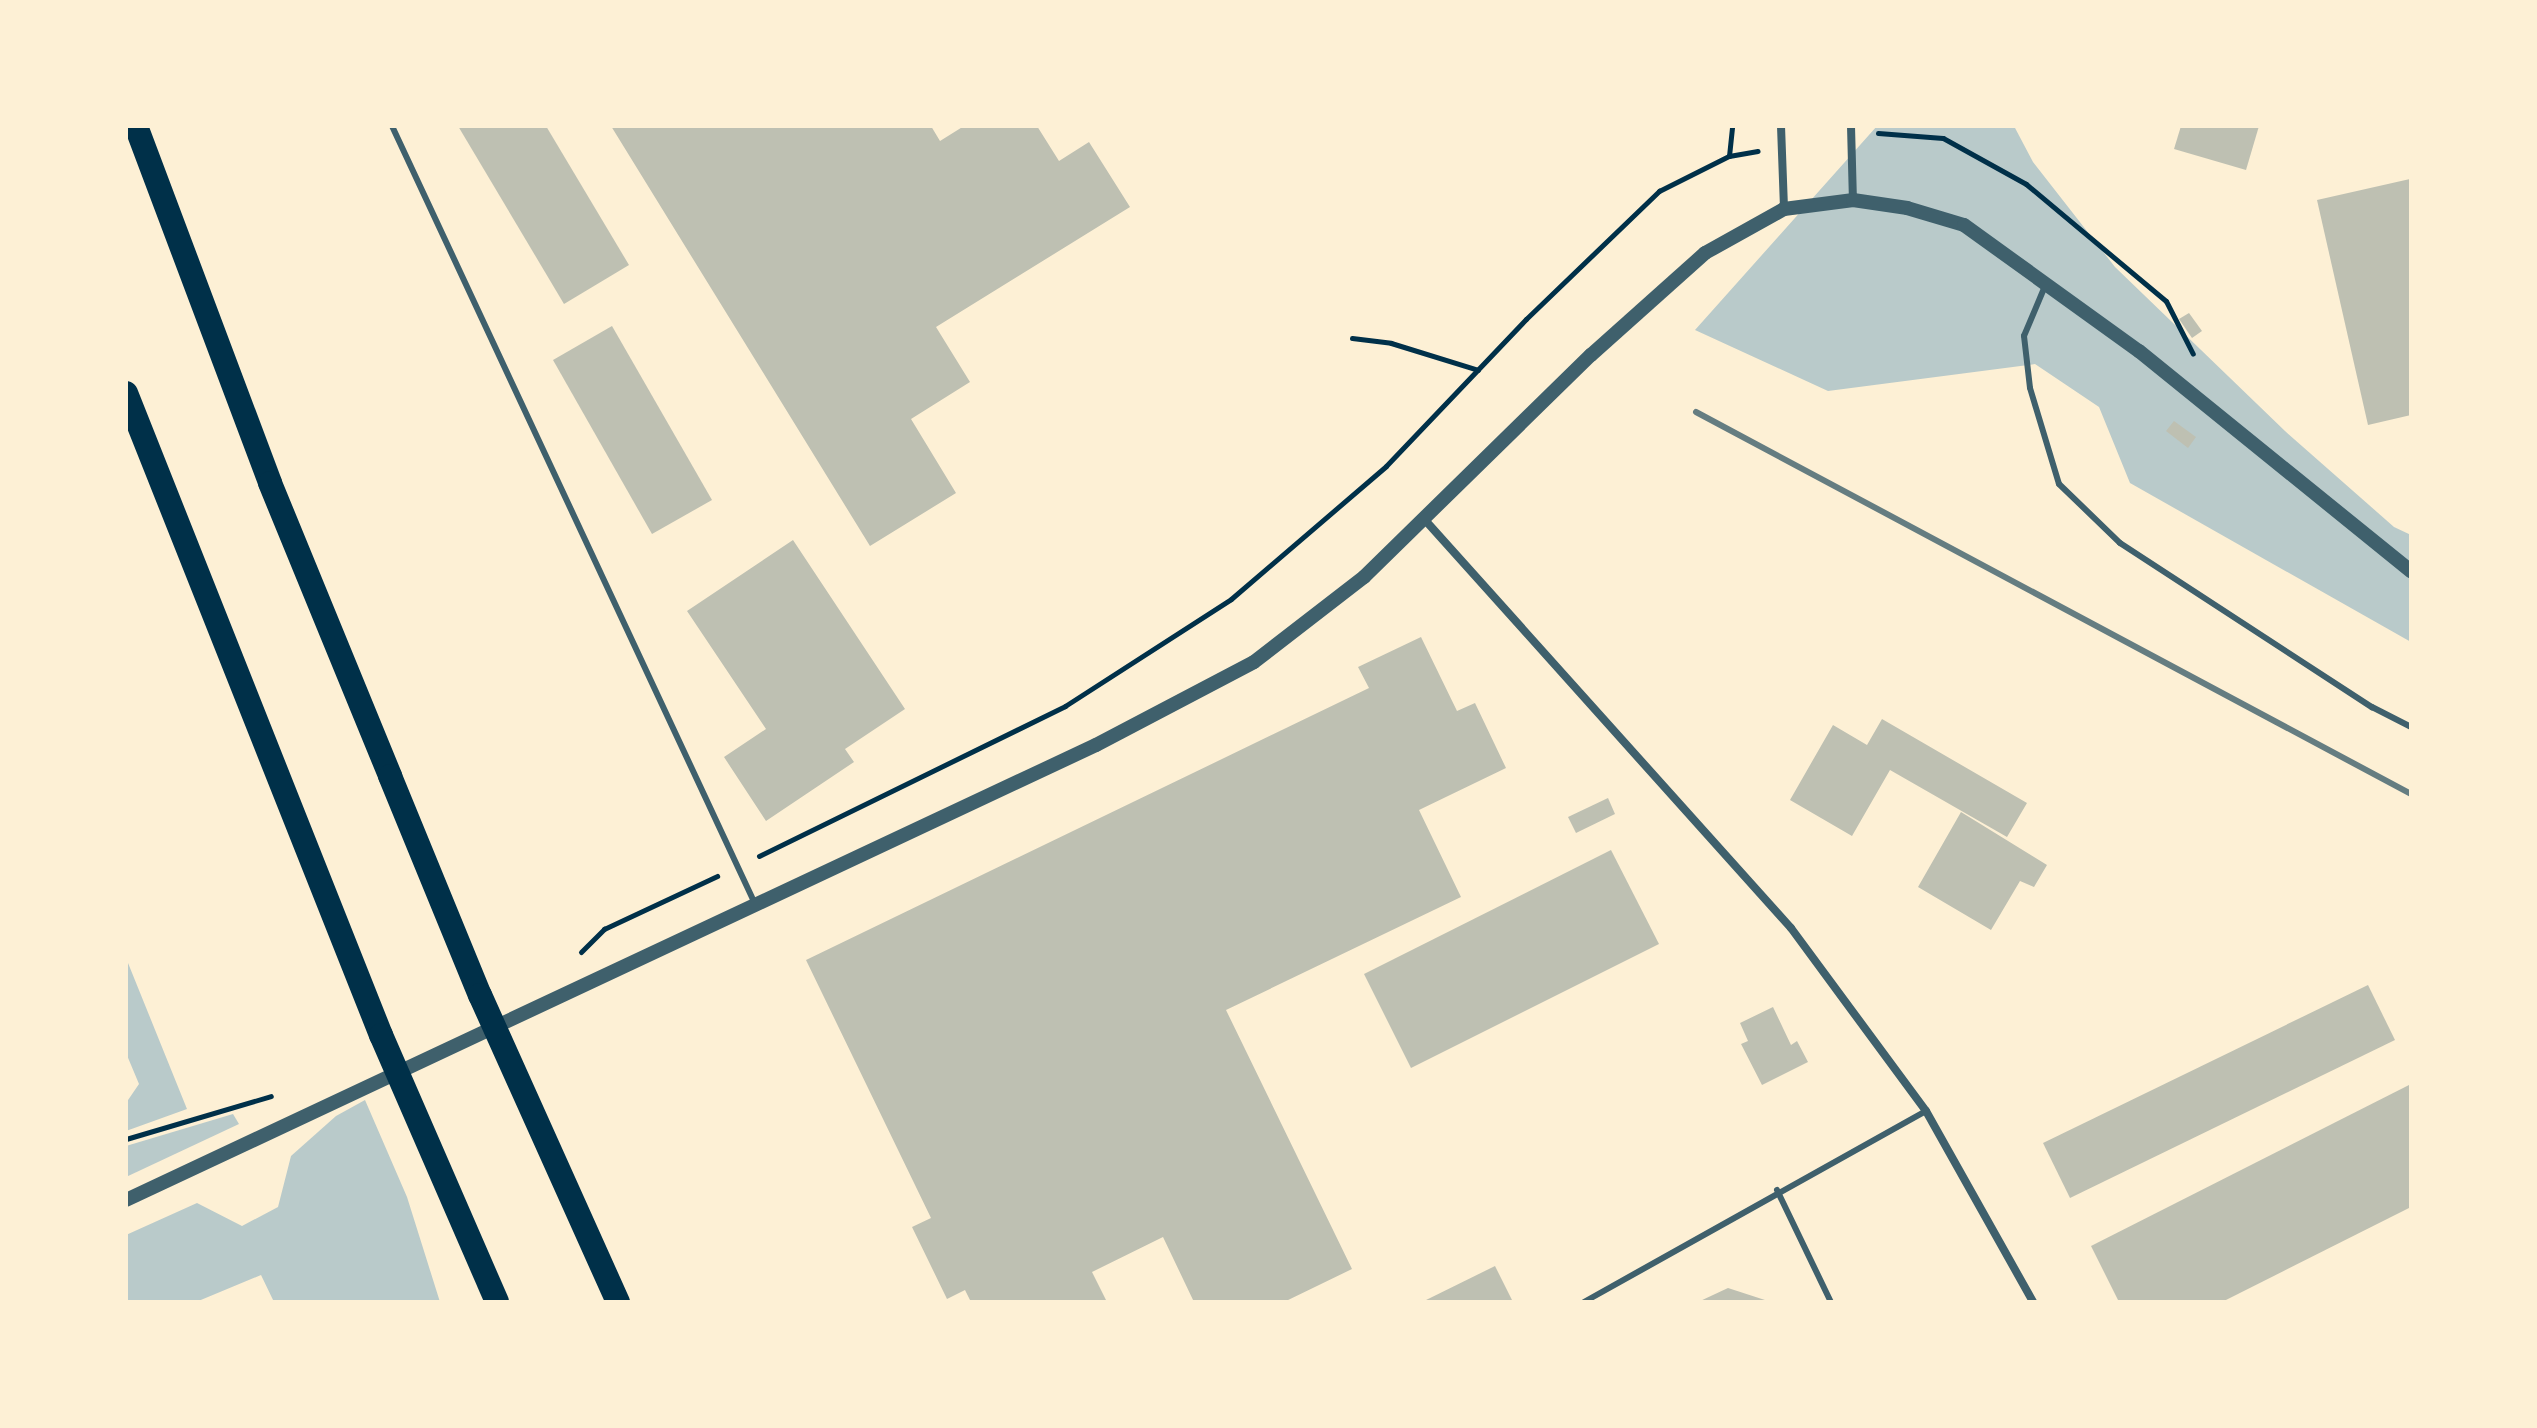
<!DOCTYPE html>
<style>
body{margin:0}
#map{position:relative;width:2537px;height:1428px;overflow:hidden;background:#fdf0d5;font-family:"Nunito Sans",sans-serif}
div>[style]{position:absolute}
[style*='--x']{left:calc(var(--x)*1px);top:calc(var(--y)*1px);width:calc(var(--w)*1px);rotate:calc(var(--a)*1deg)}
.green>*{inset:0;background:#b9caca}
.building>*{inset:0;background:#bec0b2}
.path>*{height:5px;margin:-2.5px;padding:0 2.5px;transform-origin:2.5px;border-radius:2.5px;background:#003049}
.service>*{height:6px;margin:-3px;padding:0 3px;transform-origin:3px;border-radius:3px;background:#3f606c}
.minor>*{height:8px;margin:-4px;padding:0 4px;transform-origin:4px;border-radius:4px;background:#3f606c}
.tertiary>*{height:14px;margin:-7px;padding:0 7px;transform-origin:7px;border-radius:7px;background:#3f606c}
.motorway>*{height:24px;margin:-12px;padding:0 12px;transform-origin:12px;border-radius:12px;background:#003049}
.rail>*{height:6px;margin:-3px;padding:0 3px;transform-origin:3px;border-radius:3px;background:#657d81}
span{translate:-50% -50%;white-space:nowrap;text-align:center;line-height:1.15;-webkit-text-stroke:7px #fdf0d5;paint-order:stroke}
.frame{position:absolute;inset:0;border:128px solid #fdf0d5;pointer-events:none}
</style>
<div id="map">
<div class="green">
<div style="clip-path:polygon(1877px 126px,2014px 126px,2033px 162px,2115px 267px,2285px 431px,2394px 527px,2411px 535px,2411px 642px,2130px 483px,2099px 407px,2035px 364px,1828px 391px,1695px 330px)"></div>
<div style="clip-path:polygon(126px 958px,187px 1109px,126px 1131px,126px 1103px,139px 1084px,126px 1053px)"></div>
<div style="clip-path:polygon(365px 1100px,407px 1197px,440px 1302px,274px 1302px,261px 1275px,196px 1302px,126px 1302px,126px 1235px,197px 1203px,242px 1226px,278px 1207px,291px 1156px,336px 1116px)"></div>
<div style="clip-path:polygon(233px 1114px,239px 1124px,126px 1177px,126px 1146px)"></div>
</div>
<div class="building">
<div style="clip-path:polygon(458px 126px,546px 126px,629px 265px,564px 304px)"></div>
<div style="clip-path:polygon(611px 126px,931px 126px,940px 141px,964px 126px,1037px 126px,1059px 161px,1089px 142px,1130px 207px,936px 327px,970px 382px,911px 419px,956px 493px,870px 546px)"></div>
<div style="clip-path:polygon(2181px 126px,2259px 126px,2246px 170px,2174px 149px)"></div>
<div style="clip-path:polygon(2410px 179px,2411px 415px,2368px 425px,2317px 200px)"></div>
<div style="clip-path:polygon(2189px 313px,2202px 331px,2192px 338px,2179px 319px)"></div>
<div style="clip-path:polygon(612px 326px,712px 500px,652px 534px,553px 360px)"></div>
<div style="clip-path:polygon(2174px 421px,2196px 437px,2188px 448px,2166px 431px)"></div>
<div style="clip-path:polygon(793px 540px,905px 709px,845px 749px,854px 762px,766px 821px,724px 757px,766px 729px,687px 611px)"></div>
<div style="clip-path:polygon(1421px 637px,1457px 711px,1475px 703px,1506px 768px,1419px 810px,1461px 897px,1226px 1010px,1352px 1269px,1284px 1302px,1194px 1302px,1163px 1237px,1092px 1272px,1107px 1302px,971px 1302px,965px 1290px,947px 1299px,912px 1227px,931px 1218px,806px 960px,1369px 688px,1358px 667px)"></div>
<div style="clip-path:polygon(1882px 719px,2027px 803px,2007px 837px,1890px 770px,1852px 836px,1790px 800px,1833px 725px,1867px 745px)"></div>
<div style="clip-path:polygon(1608px 798px,1615px 814px,1576px 833px,1568px 817px)"></div>
<div style="clip-path:polygon(1961px 812px,2047px 865px,2034px 887px,2020px 881px,1991px 930px,1918px 887px)"></div>
<div style="clip-path:polygon(1611px 850px,1659px 944px,1411px 1068px,1364px 974px)"></div>
<div style="clip-path:polygon(2368px 985px,2395px 1040px,2070px 1198px,2043px 1143px)"></div>
<div style="clip-path:polygon(1773px 1007px,1791px 1045px,1797px 1041px,1808px 1062px,1762px 1085px,1741px 1044px,1748px 1041px,1740px 1023px)"></div>
<div style="clip-path:polygon(2411px 1084px,2411px 1207px,2222px 1302px,2119px 1302px,2091px 1246px)"></div>
<div style="clip-path:polygon(1495px 1266px,1513px 1302px,1422px 1302px)"></div>
<div style="clip-path:polygon(1728px 1288px,1768px 1301px,1768px 1302px,1698px 1302px)"></div>
</div>
<div class="path">
<div style="--x:1878;--y:133;--w:65;--a:4.4"></div>
<div style="--x:1943;--y:138;--w:95;--a:29"></div>
<div style="--x:2026;--y:184;--w:182;--a:39.9"></div>
<div style="--x:2166;--y:301;--w:59;--a:63"></div>
<div style="--x:1729;--y:156;--w:30;--a:-84"></div>
<div style="--x:1352;--y:338;--w:39;--a:7"></div>
<div style="--x:1391;--y:343;--w:91;--a:17.2"></div>
<div style="--x:759;--y:856;--w:341;--a:-26.1"></div>
<div style="--x:1065;--y:706;--w:197;--a:-32.8"></div>
<div style="--x:1231;--y:599;--w:204;--a:-40.6"></div>
<div style="--x:1386;--y:466;--w:203;--a:-46.4"></div>
<div style="--x:1526;--y:319;--w:185;--a:-43.9"></div>
<div style="--x:1659;--y:191;--w:78;--a:-26.6"></div>
<div style="--x:1729;--y:156;--w:29;--a:-10"></div>
<div style="--x:581;--y:952;--w:33;--a:-45"></div>
<div style="--x:604;--y:929;--w:125;--a:-25.1"></div>
<div style="--x:126;--y:1139;--w:151;--a:-16.5"></div>
</div>
<div class="service">
<div style="--x:392;--y:126;--w:861;--a:64.98"></div>
<div style="--x:2045;--y:286;--w:54;--a:112.8"></div>
<div style="--x:2024;--y:336;--w:52;--a:83.4"></div>
<div style="--x:2030;--y:388;--w:100;--a:73.2"></div>
<div style="--x:2059;--y:484;--w:85;--a:44"></div>
<div style="--x:2120;--y:543;--w:301;--a:33.1"></div>
<div style="--x:2372;--y:707;--w:44;--a:27.1"></div>
<div style="--x:1777;--y:1190;--w:124;--a:64.3"></div>
<div style="--x:1584;--y:1302;--w:392;--a:-29.2"></div>
</div>
<div class="minor">
<div style="--x:1781;--y:126;--w:83;--a:87.9"></div>
<div style="--x:1851;--y:126;--w:74;--a:88.5"></div>
<div style="--x:1425;--y:520;--w:548;--a:48.11"></div>
<div style="--x:1791;--y:928;--w:227;--a:53.6"></div>
<div style="--x:1926;--y:1111;--w:219;--a:60.7"></div>
</div>
<div class="tertiary">
<div style="--x:126;--y:1200;--w:1071;--a:-25.13"></div>
<div style="--x:1096;--y:745;--w:178;--a:-27.7"></div>
<div style="--x:1254;--y:662;--w:139;--a:-37.7"></div>
<div style="--x:1364;--y:577;--w:318;--a:-44.4"></div>
<div style="--x:1591;--y:355;--w:153;--a:-41.8"></div>
<div style="--x:1705;--y:253;--w:90;--a:-29.1"></div>
<div style="--x:1784;--y:209;--w:70;--a:-7.4"></div>
<div style="--x:1853;--y:200;--w:55;--a:8.4"></div>
<div style="--x:1907;--y:208;--w:59;--a:16.6"></div>
<div style="--x:1964;--y:225;--w:216;--a:35.8"></div>
<div style="--x:2139;--y:351;--w:350;--a:39"></div>
</div>
<div class="motorway">
<div style="--x:136;--y:126;--w:381;--a:69.4"></div>
<div style="--x:270;--y:483;--w:317;--a:67.7"></div>
<div style="--x:390;--y:776;--w:237;--a:67.7"></div>
<div style="--x:480;--y:995;--w:337;--a:65.8"></div>
<div style="--x:126;--y:393;--w:691;--a:68.34"></div>
<div style="--x:381;--y:1035;--w:291;--a:66.5"></div>
</div>
<div class="rail">
<div style="--x:1696;--y:412;--w:811;--a:28.11"></div>
</div>
<div class="frame"></div>
</div>
